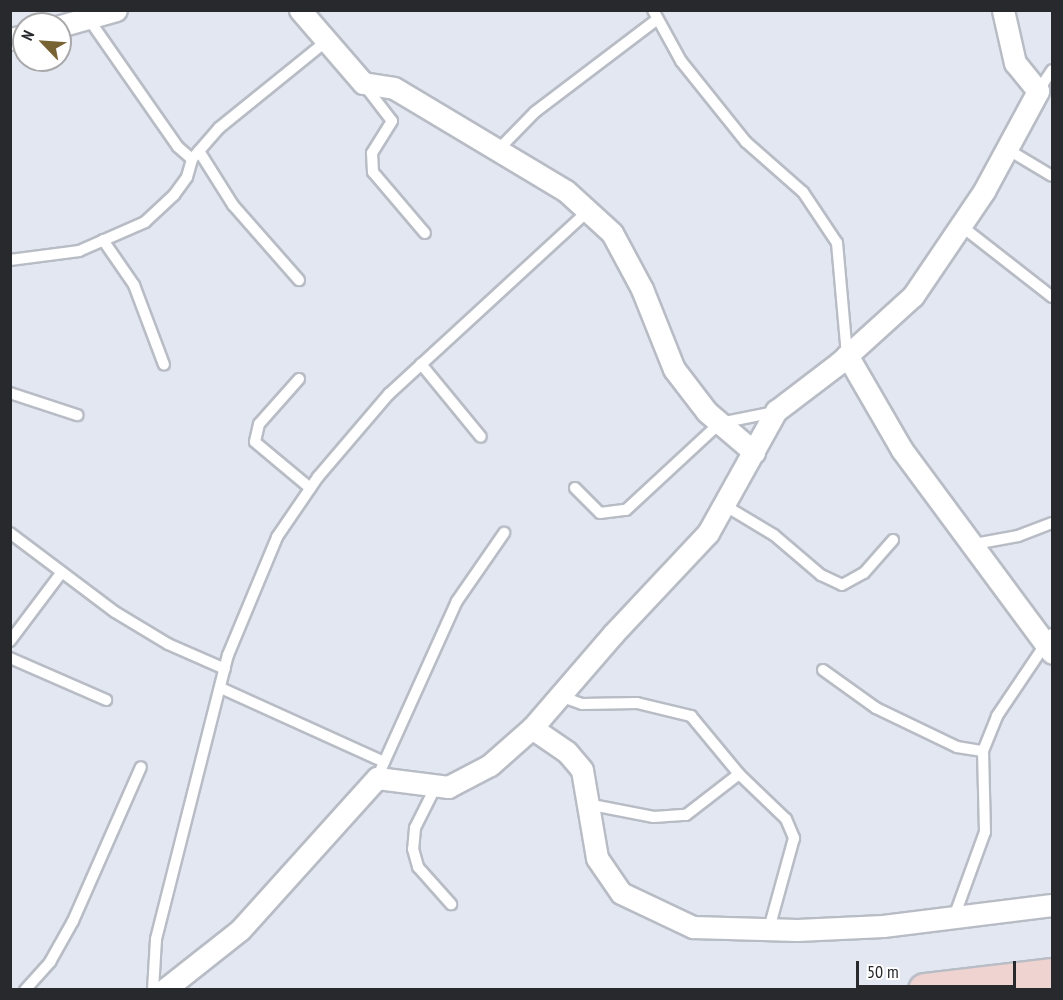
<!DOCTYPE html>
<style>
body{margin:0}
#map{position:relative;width:1063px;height:1000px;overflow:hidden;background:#e3e7f1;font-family:"PT Sans Narrow",sans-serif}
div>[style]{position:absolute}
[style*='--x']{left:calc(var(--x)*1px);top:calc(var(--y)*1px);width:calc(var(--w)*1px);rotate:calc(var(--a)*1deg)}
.roads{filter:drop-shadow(2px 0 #b8bcc5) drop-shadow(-2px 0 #b8bcc5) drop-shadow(0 2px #b8bcc5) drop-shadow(0 -2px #b8bcc5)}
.lane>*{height:10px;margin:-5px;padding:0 5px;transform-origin:5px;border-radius:5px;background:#fff}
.street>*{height:21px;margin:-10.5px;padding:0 10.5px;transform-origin:10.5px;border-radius:10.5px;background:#fff}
.secondary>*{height:32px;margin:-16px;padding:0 16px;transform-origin:16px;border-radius:16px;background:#eed3d0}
span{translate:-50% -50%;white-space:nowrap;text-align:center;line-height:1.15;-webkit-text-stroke:4.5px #fff;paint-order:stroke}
.frame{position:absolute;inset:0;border:12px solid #28292d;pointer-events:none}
.north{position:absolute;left:12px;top:12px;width:60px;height:60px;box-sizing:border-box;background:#fff;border:2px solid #a9a9ab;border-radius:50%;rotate:295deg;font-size:16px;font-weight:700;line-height:24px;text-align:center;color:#28292d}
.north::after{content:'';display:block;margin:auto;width:21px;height:27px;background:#786332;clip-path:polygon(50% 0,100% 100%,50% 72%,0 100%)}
.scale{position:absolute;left:856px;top:961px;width:160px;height:27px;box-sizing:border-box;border:3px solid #28292d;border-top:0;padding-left:8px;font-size:18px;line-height:21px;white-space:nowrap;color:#28292d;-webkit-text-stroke:4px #fff;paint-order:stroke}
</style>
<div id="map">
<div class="roads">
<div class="lane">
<div style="--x:653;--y:10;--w:58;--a:61.2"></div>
<div style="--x:681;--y:61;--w:104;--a:51.3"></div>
<div style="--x:746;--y:142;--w:76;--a:41.3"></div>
<div style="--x:803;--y:192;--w:61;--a:56.3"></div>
<div style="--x:837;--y:243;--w:112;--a:84.9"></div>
<div style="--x:88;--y:18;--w:157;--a:55.1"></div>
<div style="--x:178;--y:147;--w:18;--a:41"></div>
<div style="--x:365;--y:86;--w:44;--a:52.4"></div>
<div style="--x:392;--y:121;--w:38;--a:122"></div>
<div style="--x:372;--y:153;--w:19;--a:87"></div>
<div style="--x:373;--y:172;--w:80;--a:49.6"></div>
<div style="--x:1038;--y:91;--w:25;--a:-56"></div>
<div style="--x:1007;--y:149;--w:52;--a:31"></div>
<div style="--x:199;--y:151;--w:64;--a:57.8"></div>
<div style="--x:233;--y:205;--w:100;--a:48.7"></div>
<div style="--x:497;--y:151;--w:54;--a:-45.7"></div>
<div style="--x:535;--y:112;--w:151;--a:-37.2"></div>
<div style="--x:960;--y:225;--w:117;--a:38"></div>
<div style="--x:103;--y:240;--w:55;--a:55.4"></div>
<div style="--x:134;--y:285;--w:85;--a:69.4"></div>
<div style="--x:10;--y:260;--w:70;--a:-7.4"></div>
<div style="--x:79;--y:251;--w:72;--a:-23.7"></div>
<div style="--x:145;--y:222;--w:40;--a:-43"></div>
<div style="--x:174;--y:195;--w:22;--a:-54"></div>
<div style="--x:187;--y:177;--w:19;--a:-74"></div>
<div style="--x:192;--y:159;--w:41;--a:-48.9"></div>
<div style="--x:219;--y:128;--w:135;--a:-39"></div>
<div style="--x:421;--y:364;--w:94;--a:50.6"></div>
<div style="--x:299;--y:379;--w:60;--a:131.6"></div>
<div style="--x:259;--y:424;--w:18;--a:103"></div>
<div style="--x:255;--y:442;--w:72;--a:39.9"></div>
<div style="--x:10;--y:393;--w:71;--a:18.2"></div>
<div style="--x:575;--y:488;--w:35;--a:45"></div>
<div style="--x:600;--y:513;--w:26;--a:-7"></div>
<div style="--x:626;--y:510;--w:128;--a:-42.8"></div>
<div style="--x:720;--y:423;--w:56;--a:-11.3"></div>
<div style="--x:724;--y:505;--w:58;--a:31"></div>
<div style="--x:774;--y:535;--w:62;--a:40.4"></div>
<div style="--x:821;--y:575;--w:23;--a:25"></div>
<div style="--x:842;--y:585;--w:25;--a:-29"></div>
<div style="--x:864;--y:573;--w:44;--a:-48.7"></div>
<div style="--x:10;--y:533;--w:131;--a:37"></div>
<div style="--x:115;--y:612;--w:62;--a:31.1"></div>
<div style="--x:168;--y:644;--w:62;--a:23.7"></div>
<div style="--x:969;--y:545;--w:50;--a:-10.4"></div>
<div style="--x:1018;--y:536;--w:36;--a:-21"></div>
<div style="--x:10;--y:641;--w:86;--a:-53"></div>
<div style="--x:10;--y:658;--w:105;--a:23.6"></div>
<div style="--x:823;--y:670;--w:65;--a:35.6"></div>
<div style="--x:876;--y:708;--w:90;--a:25.7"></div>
<div style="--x:957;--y:747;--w:26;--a:9"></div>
<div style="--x:221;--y:688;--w:179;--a:24.4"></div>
<div style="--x:560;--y:696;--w:23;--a:20"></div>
<div style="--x:582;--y:704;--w:55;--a:-1"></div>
<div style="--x:637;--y:703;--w:56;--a:13.5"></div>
<div style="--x:691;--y:716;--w:75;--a:50.4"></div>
<div style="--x:739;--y:774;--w:65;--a:43.8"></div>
<div style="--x:786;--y:819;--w:21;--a:67"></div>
<div style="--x:794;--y:838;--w:94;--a:105.4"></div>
<div style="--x:377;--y:778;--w:194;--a:-65.7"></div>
<div style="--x:457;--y:601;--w:83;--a:-55.3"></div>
<div style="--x:436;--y:786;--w:47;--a:116.6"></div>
<div style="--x:415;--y:828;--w:21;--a:95"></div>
<div style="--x:413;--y:849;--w:19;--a:74"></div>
<div style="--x:418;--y:867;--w:50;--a:48.3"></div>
<div style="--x:587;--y:804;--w:68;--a:11"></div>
<div style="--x:654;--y:817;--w:32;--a:-4"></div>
<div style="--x:686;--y:815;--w:67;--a:-37.7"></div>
<div style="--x:954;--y:917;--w:90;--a:-70"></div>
<div style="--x:985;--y:832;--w:81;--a:-91.4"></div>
<div style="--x:983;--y:751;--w:38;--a:-68"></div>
<div style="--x:997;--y:716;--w:99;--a:-56.1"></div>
<div style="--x:25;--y:990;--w:38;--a:-48"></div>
<div style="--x:50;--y:962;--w:47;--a:-60.7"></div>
<div style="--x:73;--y:921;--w:168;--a:-66.2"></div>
<div style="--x:153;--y:990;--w:51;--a:-86.6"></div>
<div style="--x:156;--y:939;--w:293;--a:-75.8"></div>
<div style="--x:228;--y:655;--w:128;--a:-67.4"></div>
<div style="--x:277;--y:537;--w:73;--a:-55.7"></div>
<div style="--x:318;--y:477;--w:109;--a:-49.5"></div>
<div style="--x:389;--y:394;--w:270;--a:-42.6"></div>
</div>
<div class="street">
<div style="--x:300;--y:10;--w:96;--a:49.2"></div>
<div style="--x:363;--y:83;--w:31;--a:9"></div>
<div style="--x:394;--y:88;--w:200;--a:30.9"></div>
<div style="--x:566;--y:191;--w:62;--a:42.4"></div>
<div style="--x:612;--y:233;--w:64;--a:61.8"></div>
<div style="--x:642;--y:289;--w:86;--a:68.2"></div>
<div style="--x:674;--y:369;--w:54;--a:52.5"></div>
<div style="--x:707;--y:412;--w:62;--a:40.4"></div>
<div style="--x:60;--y:26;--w:58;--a:-15.9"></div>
<div style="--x:10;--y:39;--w:14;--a:-12"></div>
<div style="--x:847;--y:355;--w:110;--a:59.9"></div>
<div style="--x:902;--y:450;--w:252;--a:53.5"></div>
<div style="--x:532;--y:728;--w:42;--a:34.4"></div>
<div style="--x:567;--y:752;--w:23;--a:50"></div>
<div style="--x:582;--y:770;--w:89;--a:80.3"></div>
<div style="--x:597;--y:858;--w:42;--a:55.6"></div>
<div style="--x:621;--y:893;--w:80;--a:25.3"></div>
<div style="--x:693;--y:927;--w:104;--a:1.7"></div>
<div style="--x:797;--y:930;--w:86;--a:-2.7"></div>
<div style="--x:883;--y:926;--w:170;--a:-7.1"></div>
<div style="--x:164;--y:990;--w:97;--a:-38.3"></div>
<div style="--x:240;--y:930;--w:205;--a:-48"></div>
<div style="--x:377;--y:778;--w:72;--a:7.2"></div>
<div style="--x:448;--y:787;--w:47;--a:-27.6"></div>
<div style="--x:490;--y:765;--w:56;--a:-41.4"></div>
<div style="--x:532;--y:728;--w:125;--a:-49.2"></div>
<div style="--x:614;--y:633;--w:137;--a:-46.8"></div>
<div style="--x:708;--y:533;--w:140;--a:-60.9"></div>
<div style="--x:776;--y:411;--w:79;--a:-37.3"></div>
<div style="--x:839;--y:363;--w:100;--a:-42.2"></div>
<div style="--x:913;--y:296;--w:127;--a:-55.9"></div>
<div style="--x:984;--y:191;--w:114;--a:-61.6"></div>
<div style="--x:1038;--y:91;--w:36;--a:-129"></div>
<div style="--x:1015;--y:63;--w:54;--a:-102.8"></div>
</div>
<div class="secondary">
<div style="--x:925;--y:990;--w:128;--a:-6.7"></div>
</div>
</div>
<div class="frame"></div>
<div class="north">N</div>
<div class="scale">50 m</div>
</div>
